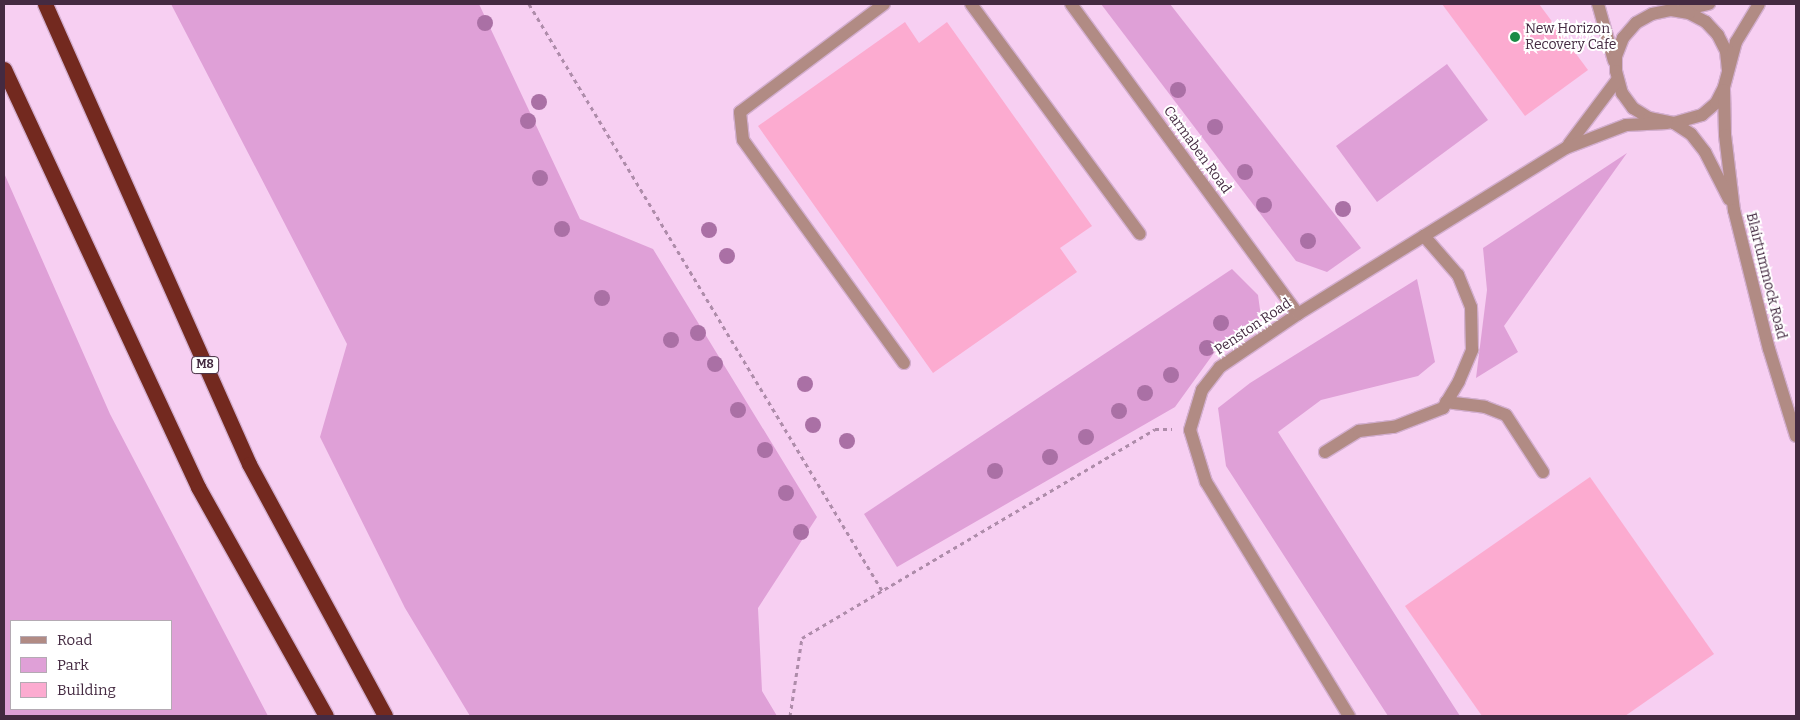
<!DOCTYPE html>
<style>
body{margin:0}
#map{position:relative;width:1800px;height:720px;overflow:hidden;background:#f7cff2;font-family:Bitter,serif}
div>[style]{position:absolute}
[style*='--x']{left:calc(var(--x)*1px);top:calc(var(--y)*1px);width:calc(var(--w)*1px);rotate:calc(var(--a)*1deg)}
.green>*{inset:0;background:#dfa0d7}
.building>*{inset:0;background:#fcabd0}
.path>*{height:3px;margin-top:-1.5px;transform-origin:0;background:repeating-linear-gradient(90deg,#ae8caa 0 4px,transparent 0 8px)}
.roads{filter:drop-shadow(1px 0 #d3aecf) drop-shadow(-1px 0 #d3aecf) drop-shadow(0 1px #d3aecf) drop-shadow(0 -1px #d3aecf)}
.service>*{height:12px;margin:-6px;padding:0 6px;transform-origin:6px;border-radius:6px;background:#b18b84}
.minor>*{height:12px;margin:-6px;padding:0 6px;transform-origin:6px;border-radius:6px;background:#b18b84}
.motorway>*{height:15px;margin:-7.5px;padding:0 7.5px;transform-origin:7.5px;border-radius:7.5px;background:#73291f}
.trees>*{width:16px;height:16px;margin:-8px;border-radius:50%;background:#aa70a5}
.dots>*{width:14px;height:14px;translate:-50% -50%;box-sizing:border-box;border:2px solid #fff;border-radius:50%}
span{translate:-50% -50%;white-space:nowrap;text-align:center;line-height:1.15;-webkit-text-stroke:4px #fff;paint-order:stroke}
.shield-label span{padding:1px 4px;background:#fff;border:1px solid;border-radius:4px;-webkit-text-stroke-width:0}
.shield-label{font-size:12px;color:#442a41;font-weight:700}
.poi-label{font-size:14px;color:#442a41}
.left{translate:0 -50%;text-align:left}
.street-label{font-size:14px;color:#442a41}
.frame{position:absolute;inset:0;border:5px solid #442a41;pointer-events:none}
.legend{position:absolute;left:10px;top:620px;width:162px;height:90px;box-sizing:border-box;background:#fff;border:1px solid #b4aab3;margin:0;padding:6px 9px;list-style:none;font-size:15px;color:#442a41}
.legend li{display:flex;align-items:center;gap:10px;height:25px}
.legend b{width:25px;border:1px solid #b4aab3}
</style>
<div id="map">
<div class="green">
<div style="clip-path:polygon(171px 4px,479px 4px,580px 219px,653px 249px,817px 517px,758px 608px,762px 691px,777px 716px,470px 716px,405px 608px,320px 437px,347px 344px)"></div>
<div style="clip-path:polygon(1101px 4px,1170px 4px,1361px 248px,1327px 272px,1296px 261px)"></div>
<div style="clip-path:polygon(1447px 64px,1488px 120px,1377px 202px,1336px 146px)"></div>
<div style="clip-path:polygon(1627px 153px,1504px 326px,1518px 352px,1476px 378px,1487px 290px,1483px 248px)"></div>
<div style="clip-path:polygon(evenodd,4px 173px,110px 414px,268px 716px,4px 716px,4px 173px,171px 621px,171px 709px,11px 709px,11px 621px,171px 621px)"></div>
<div style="clip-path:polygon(1232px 269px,1258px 295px,1261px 317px,1219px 346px,1175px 407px,897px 567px,864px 514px)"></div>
<div style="clip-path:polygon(1417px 279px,1435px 362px,1418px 376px,1321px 400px,1278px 432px,1460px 716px,1388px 716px,1226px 466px,1218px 408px,1250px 383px)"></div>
</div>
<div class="building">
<div style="clip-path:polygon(1442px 4px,1539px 4px,1588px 70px,1525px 116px)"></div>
<div style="clip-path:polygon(905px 22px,919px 43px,947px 22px,1092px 226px,1060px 248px,1077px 272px,933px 373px,758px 126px)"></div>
<div style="clip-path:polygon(1590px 477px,1714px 654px,1625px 716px,1482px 716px,1405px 606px)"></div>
</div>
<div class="path">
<div style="--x:529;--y:4;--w:686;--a:58.95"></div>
<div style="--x:790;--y:716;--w:79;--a:-81.3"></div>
<div style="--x:802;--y:638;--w:410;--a:-30.6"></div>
<div style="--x:1155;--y:429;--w:17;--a:0"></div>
</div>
<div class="roads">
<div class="service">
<div style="--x:884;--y:4;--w:180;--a:143.1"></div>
<div style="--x:740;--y:112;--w:28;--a:84"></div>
<div style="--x:743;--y:140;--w:275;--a:54.2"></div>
<div style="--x:971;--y:4;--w:285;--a:53.7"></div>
<div style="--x:1446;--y:402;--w:39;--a:7"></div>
<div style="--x:1485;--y:407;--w:22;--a:21"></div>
<div style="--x:1506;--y:415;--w:68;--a:57"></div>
<div style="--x:1325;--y:452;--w:40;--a:-32"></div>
<div style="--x:1359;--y:431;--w:35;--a:-7"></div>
<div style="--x:1394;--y:427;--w:53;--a:-21.2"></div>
<div style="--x:1443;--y:408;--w:31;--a:-59"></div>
<div style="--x:1459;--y:381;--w:34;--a:-67"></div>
<div style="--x:1472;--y:350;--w:43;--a:-91.3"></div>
<div style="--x:1471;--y:307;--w:35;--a:-112"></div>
<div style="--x:1458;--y:275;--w:52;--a:-131.1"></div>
</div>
<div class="minor">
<div style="--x:1071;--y:4;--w:384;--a:53.8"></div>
<div style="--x:1598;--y:4;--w:59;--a:74.3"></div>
<div style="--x:1680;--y:11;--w:30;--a:-14"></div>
<div style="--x:1728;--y:70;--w:19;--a:-96"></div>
<div style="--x:1726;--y:51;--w:18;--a:-117"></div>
<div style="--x:1718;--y:35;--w:18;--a:-133"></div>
<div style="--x:1706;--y:22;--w:19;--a:-152"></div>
<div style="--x:1689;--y:13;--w:18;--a:-171"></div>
<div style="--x:1671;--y:10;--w:19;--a:168"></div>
<div style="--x:1652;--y:14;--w:18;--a:151"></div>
<div style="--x:1636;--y:23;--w:20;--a:131"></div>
<div style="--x:1623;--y:38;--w:19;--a:111"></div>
<div style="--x:1616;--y:56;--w:15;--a:90"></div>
<div style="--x:1616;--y:71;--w:23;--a:75"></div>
<div style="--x:1622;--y:93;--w:19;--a:54"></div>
<div style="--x:1633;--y:108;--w:19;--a:32"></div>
<div style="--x:1649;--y:118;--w:25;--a:11"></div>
<div style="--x:1674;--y:123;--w:29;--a:-16"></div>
<div style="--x:1702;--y:115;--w:18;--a:-41"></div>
<div style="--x:1716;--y:103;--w:18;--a:-63"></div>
<div style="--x:1724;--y:87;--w:47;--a:-75.1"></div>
<div style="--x:1736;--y:42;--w:44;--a:-58.8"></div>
<div style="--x:1724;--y:90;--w:45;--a:88.7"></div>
<div style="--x:1725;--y:135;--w:76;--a:83.2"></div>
<div style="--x:1734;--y:210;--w:143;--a:75.9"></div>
<div style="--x:1769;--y:349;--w:91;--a:72.8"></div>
<div style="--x:1674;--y:123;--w:20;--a:33"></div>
<div style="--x:1691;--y:134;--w:23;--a:52"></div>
<div style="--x:1705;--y:152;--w:53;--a:62.9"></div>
<div style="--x:1569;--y:144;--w:80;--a:-53.1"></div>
<div style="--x:1349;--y:716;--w:274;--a:-121.4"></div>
<div style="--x:1206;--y:482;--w:54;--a:-107.1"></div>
<div style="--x:1190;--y:430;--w:42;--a:-73.3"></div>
<div style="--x:1202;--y:390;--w:29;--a:-52"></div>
<div style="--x:1220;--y:367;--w:94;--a:-34.2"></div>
<div style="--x:1298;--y:314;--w:315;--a:-31.8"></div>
<div style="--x:1566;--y:148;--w:64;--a:-21"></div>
<div style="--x:1626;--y:125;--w:41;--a:-2.8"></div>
</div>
<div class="motorway">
<div style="--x:45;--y:4;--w:503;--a:66.08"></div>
<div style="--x:249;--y:464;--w:286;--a:61.6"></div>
<div style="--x:4;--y:69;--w:461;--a:65.1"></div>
<div style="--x:198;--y:487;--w:262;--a:60.8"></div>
</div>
</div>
<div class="trees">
<div style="left:485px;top:23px"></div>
<div style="left:1178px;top:90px"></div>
<div style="left:539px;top:102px"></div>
<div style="left:528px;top:121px"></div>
<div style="left:1215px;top:127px"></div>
<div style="left:1245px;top:172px"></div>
<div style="left:540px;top:178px"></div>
<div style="left:1264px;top:205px"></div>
<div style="left:1343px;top:209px"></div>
<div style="left:562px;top:229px"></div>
<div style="left:709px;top:230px"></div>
<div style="left:1308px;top:241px"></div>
<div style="left:727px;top:256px"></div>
<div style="left:602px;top:298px"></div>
<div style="left:1221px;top:323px"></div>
<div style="left:698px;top:333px"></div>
<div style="left:671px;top:340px"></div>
<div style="left:1207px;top:348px"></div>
<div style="left:715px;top:364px"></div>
<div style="left:1171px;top:375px"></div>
<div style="left:805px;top:384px"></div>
<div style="left:1145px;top:393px"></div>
<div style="left:738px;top:410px"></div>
<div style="left:1119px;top:411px"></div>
<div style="left:813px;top:425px"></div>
<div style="left:1086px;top:437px"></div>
<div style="left:847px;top:441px"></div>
<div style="left:765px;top:450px"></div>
<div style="left:1050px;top:457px"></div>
<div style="left:995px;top:471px"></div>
<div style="left:786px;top:493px"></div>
<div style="left:801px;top:532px"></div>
</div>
<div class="dots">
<div style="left:1515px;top:37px;background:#198b45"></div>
</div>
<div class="shield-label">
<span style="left:205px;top:365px">M8</span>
</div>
<div class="poi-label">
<span class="left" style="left:1525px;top:37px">New Horizon<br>Recovery Cafe</span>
</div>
<div class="street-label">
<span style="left:1197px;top:150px;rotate:54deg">Carmaben Road</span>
<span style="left:1766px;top:276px;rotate:76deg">Blairtummock Road</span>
<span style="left:1253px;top:327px;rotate:-34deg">Penston Road</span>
</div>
<div class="frame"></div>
<ul class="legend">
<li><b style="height:6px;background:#b18b84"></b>Road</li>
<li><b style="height:14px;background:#dfa0d7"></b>Park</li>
<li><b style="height:14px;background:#fcabd0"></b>Building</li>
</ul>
</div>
